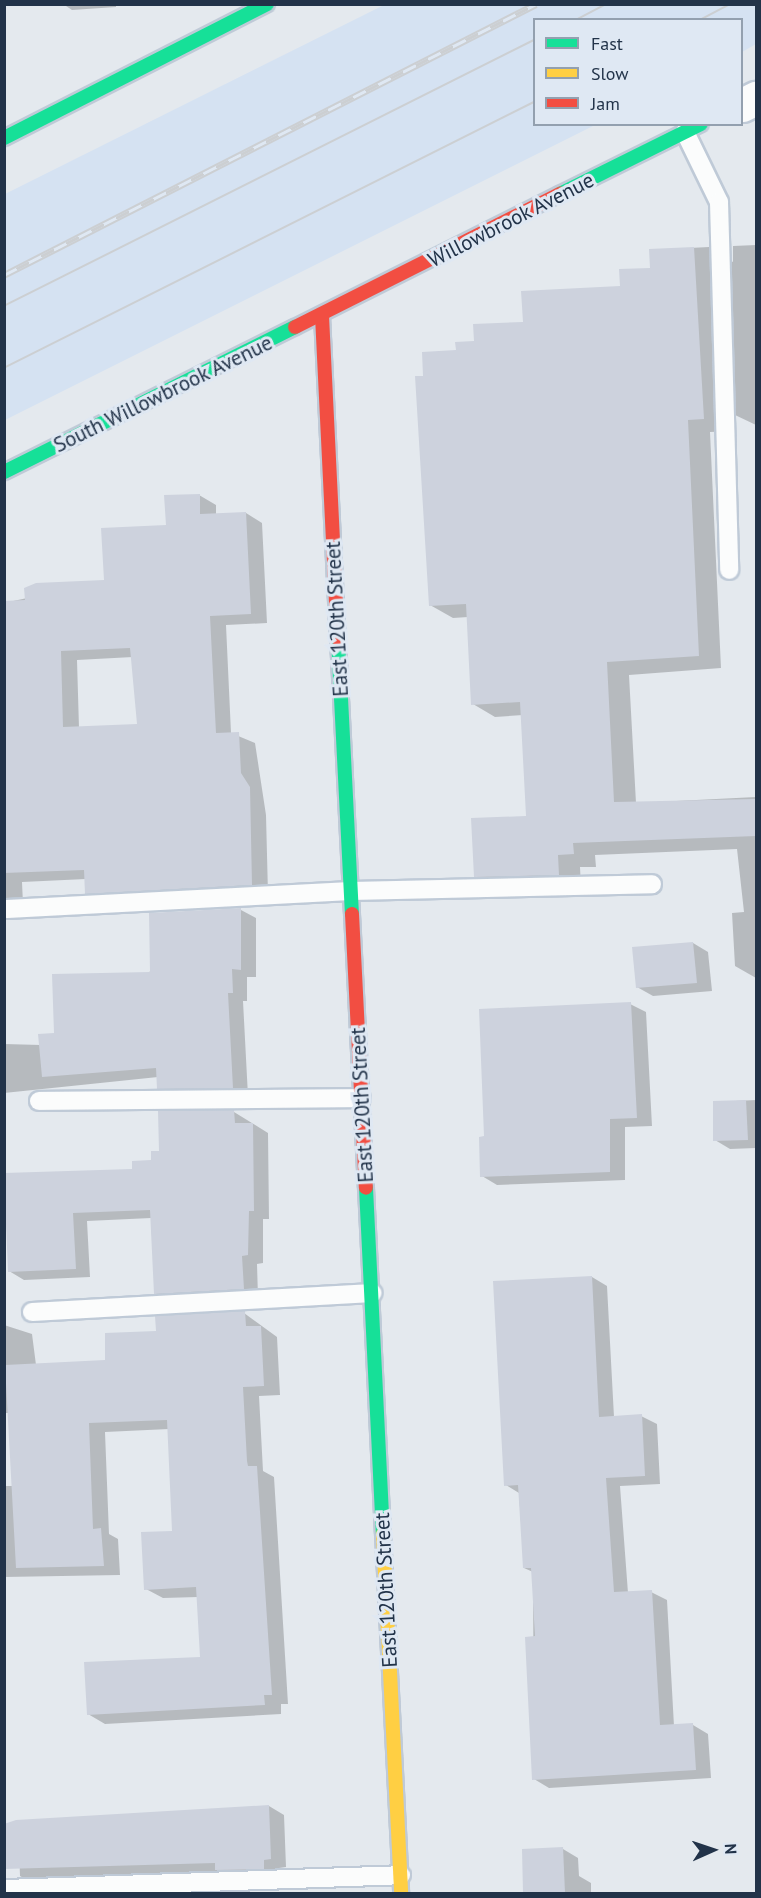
<!DOCTYPE html>
<style>
body{margin:0}
#map{position:relative;width:761px;height:1898px;overflow:hidden;background:#e4e9ee;font-family:"PT Sans",sans-serif}
div>[style]{position:absolute}
[style*='--x']{left:calc(var(--x)*1px);top:calc(var(--y)*1px);width:calc(var(--w)*1px);rotate:calc(var(--a)*1deg)}
.built>*{inset:0;background:#d5e2f2}
.shadow>*{inset:0;background:#0003}
.building>*{inset:0;background:#cdd2dd}
.roads{filter:drop-shadow(2px 0 #bfcad7) drop-shadow(-2px 0 #bfcad7) drop-shadow(0 2px #bfcad7) drop-shadow(0 -2px #bfcad7)}
.lane>*{height:18px;margin:-9px;padding:0 9px;transform-origin:9px;border-radius:9px;background:#fbfcfc}
.street>*{height:33px;margin:-16.5px;padding:0 16.5px;transform-origin:16.5px;border-radius:16.5px;background:#fbfcfc}
.fast>*{height:14px;margin:-7px;padding:0 7px;transform-origin:7px;border-radius:7px;background:#16e098}
.slow>*{height:14px;margin:-7px;padding:0 7px;transform-origin:7px;border-radius:7px;background:#ffcf43}
.jam>*{height:14px;margin:-7px;padding:0 7px;transform-origin:7px;border-radius:7px;background:#f24e42}
.tram>*{height:1.5px;margin:-0.75px;padding:0 0.75px;transform-origin:0.75px;border-radius:0.75px;background:#cccfd2}
.rail>*{height:7px;margin-top:-3.5px;transform-origin:0;background:repeating-linear-gradient(90deg,#dfe8f3 0 14px,#cccfd2 0 28px);box-sizing:border-box;border-block:2px solid #cccfd2}
span{translate:-50% -50%;white-space:nowrap;text-align:center;line-height:1.15;-webkit-text-stroke:6px #dfe8f3;paint-order:stroke}
.street-label{font-size:21px;color:#223349}
.frame{position:absolute;inset:0;border:6px solid #223349;pointer-events:none}
.legend{position:absolute;left:533px;top:18px;width:210px;height:108px;box-sizing:border-box;background:#dfe8f3;border:2px solid #93a0af;margin:0;padding:8px 10px;list-style:none;font-size:18px;color:#223349}
.legend li{display:flex;align-items:center;gap:12px;height:30px}
.legend b{width:30px;border:2px solid #93a0af}
.north{position:absolute;left:683px;top:1820px;width:60px;height:60px;-webkit-text-stroke:4px #dfe8f3;paint-order:stroke;rotate:87deg;font-size:16px;font-weight:700;line-height:24px;text-align:center;color:#223349}
.north::after{content:'';display:block;margin:auto;width:21px;height:27px;background:#223349;clip-path:polygon(50% 0,100% 100%,50% 72%,0 100%)}
</style>
<div id="map">
<div class="built">
<div style="clip-path:polygon(384px 5px,756px 5px,756px 44px,742px 52px,742px 20px,534px 20px,534px 124px,595px 125px,5px 420px,5px 194px)"></div>
</div>
<div class="shadow">
<div style="clip-path:polygon(63px 4px,116px 4px,116px 7px,72px 10px)"></div>
<div style="clip-path:polygon(756px 245px,756px 425px,735px 415px,736px 431px,710px 432px,721px 668px,629px 675px,636px 803px,756px 797px,756px 978px,735px 966px,732px 913px,744px 912px,737px 849px,595px 855px,596px 867px,580px 867px,581px 887px,498px 889px,476px 876px,528px 817px,523px 715px,495px 717px,473px 704px,468px 617px,453px 618px,430px 605px,425px 377px,475px 342px,621px 288px,651px 269px,650px 250px,709px 247px,733px 262px,733px 246px)"></div>
<div style="clip-path:polygon(evenodd,199px 495px,216px 505px,216px 515px,246px 513px,262px 523px,267px 623px,226px 625px,231px 733px,255px 743px,266px 815px,268px 894px,102px 902px,86px 893px,86px 879px,22px 882px,23px 904px,4px 905px,4px 603px,106px 581px,199px 495px,133px 657px,139px 725px,79px 728px,77px 660px,133px 657px)"></div>
<div style="clip-path:polygon(241px 910px,256px 918px,256px 977px,247px 977px,247px 1001px,243px 1001px,248px 1096px,174px 1097px,158px 1088px,158px 1077px,4px 1093px,4px 1044px,41px 1045px)"></div>
<div style="clip-path:polygon(693px 943px,708px 952px,712px 991px,653px 996px,637px 987px)"></div>
<div style="clip-path:polygon(630px 1004px,646px 1012px,652px 1126px,625px 1127px,625px 1180px,497px 1185px,482px 1176px,486px 1138px)"></div>
<div style="clip-path:polygon(756px 1100px,756px 1148px,730px 1149px,715px 1140px,714px 1102px)"></div>
<div style="clip-path:polygon(234px 1112px,268px 1133px,269px 1219px,263px 1219px,263px 1263px,257px 1264px,258px 1297px,171px 1302px,155px 1293px,151px 1218px,87px 1221px,90px 1277px,24px 1280px,9px 1271px,4px 1175px,133px 1171px)"></div>
<div style="clip-path:polygon(592px 1277px,607px 1286px,614px 1417px,641px 1416px,657px 1424px,660px 1484px,620px 1486px,628px 1593px,651px 1592px,667px 1600px,674px 1726px,693px 1725px,708px 1734px,711px 1778px,549px 1788px,534px 1779px,533px 1572px,524px 1568px,519px 1493px,506px 1485px)"></div>
<div style="clip-path:polygon(244px 1313px,277px 1337px,280px 1395px,259px 1396px,263px 1471px,274px 1477px,288px 1704px,281px 1704px,281px 1714px,105px 1724px,88px 1714px,202px 1658px,198px 1597px,163px 1598px,146px 1589px,174px 1532px,169px 1429px,105px 1432px,109px 1534px,118px 1539px,120px 1575px,4px 1577px,4px 1486px,13px 1486px,9px 1413px,4px 1413px,4px 1325px,32px 1334px,36px 1365px,107px 1361px,157px 1332px)"></div>
<div style="clip-path:polygon(269px 1806px,284px 1815px,286px 1867px,279px 1868px,279px 1877px,232px 1878px,221px 1872px,36px 1885px,20px 1876px,18px 1821px)"></div>
<div style="clip-path:polygon(563px 1849px,578px 1858px,579px 1876px,591px 1883px,591px 1894px,526px 1894px,523px 1851px)"></div>
</div>
<div class="building">
<div style="clip-path:polygon(694px 247px,704px 419px,688px 420px,699px 656px,607px 662px,614px 802px,756px 799px,756px 836px,573px 843px,574px 854px,558px 855px,559px 875px,474px 877px,471px 818px,526px 816px,520px 702px,471px 705px,466px 604px,429px 606px,415px 376px,423px 376px,422px 352px,456px 350px,455px 342px,474px 341px,473px 324px,523px 322px,521px 291px,620px 286px,619px 269px,650px 268px,649px 249px)"></div>
<div style="clip-path:polygon(evenodd,200px 494px,200px 514px,246px 512px,251px 614px,210px 616px,216px 733px,239px 732px,241px 773px,250px 787px,252px 885px,85px 894px,84px 870px,4px 873px,4px 601px,25px 600px,24px 588px,36px 583px,104px 580px,101px 528px,166px 525px,164px 495px,200px 494px,130px 648px,137px 724px,63px 727px,61px 651px,130px 648px)"></div>
<div style="clip-path:polygon(241px 908px,241px 970px,232px 969px,233px 993px,228px 993px,233px 1088px,157px 1089px,156px 1068px,42px 1077px,38px 1034px,54px 1033px,52px 974px,150px 972px,149px 913px)"></div>
<div style="clip-path:polygon(693px 942px,697px 983px,636px 988px,632px 947px)"></div>
<div style="clip-path:polygon(631px 1002px,637px 1118px,610px 1119px,610px 1172px,480px 1177px,479px 1137px,484px 1136px,479px 1009px)"></div>
<div style="clip-path:polygon(746px 1100px,748px 1140px,713px 1141px,713px 1101px)"></div>
<div style="clip-path:polygon(234px 1110px,235px 1123px,253px 1123px,254px 1211px,249px 1211px,248px 1255px,242px 1256px,244px 1289px,154px 1294px,150px 1210px,73px 1213px,76px 1269px,8px 1272px,4px 1173px,132px 1169px,132px 1161px,151px 1160px,151px 1151px,159px 1151px,158px 1111px)"></div>
<div style="clip-path:polygon(592px 1276px,599px 1417px,642px 1414px,645px 1476px,606px 1478px,614px 1592px,652px 1590px,660px 1725px,693px 1723px,696px 1770px,532px 1780px,525px 1637px,535px 1636px,531px 1568px,523px 1568px,518px 1485px,504px 1486px,493px 1281px)"></div>
<div style="clip-path:polygon(245px 1311px,246px 1326px,261px 1326px,264px 1386px,243px 1387px,247px 1461px,248px 1466px,257px 1466px,272px 1695px,264px 1695px,265px 1705px,87px 1715px,84px 1662px,200px 1657px,196px 1587px,144px 1590px,141px 1532px,172px 1531px,167px 1420px,89px 1423px,93px 1529px,101px 1528px,104px 1566px,16px 1568px,5px 1365px,105px 1360px,105px 1333px,156px 1331px,155px 1316px)"></div>
<div style="clip-path:polygon(269px 1805px,271px 1859px,264px 1860px,264px 1869px,215px 1870px,215px 1863px,4px 1869px,4px 1824px,16px 1820px)"></div>
<div style="clip-path:polygon(563px 1847px,565px 1893px,523px 1893px,522px 1849px)"></div>
</div>
<div class="roads">
<div class="lane">
<div style="--x:685;--y:132;--w:78;--a:64.1"></div>
<div style="--x:719;--y:202;--w:368;--a:88.4"></div>
<div style="--x:7;--y:909;--w:344;--a:-3"></div>
<div style="--x:351;--y:891;--w:301;--a:-1.3"></div>
<div style="--x:39;--y:1101;--w:322;--a:-0.5"></div>
<div style="--x:32;--y:1312;--w:341;--a:-3.2"></div>
<div style="--x:5;--y:1889;--w:396;--a:-2"></div>
</div>
<div class="street">
<div style="--x:742;--y:105;--w:16;--a:-27"></div>
</div>
<div class="fast">
<div style="--x:4;--y:138;--w:295;--a:-27"></div>
<div style="--x:560;--y:194;--w:157;--a:-26.4"></div>
<div style="--x:4;--y:472;--w:325;--a:-26.5"></div>
<div style="--x:338;--y:639;--w:275;--a:87.1"></div>
<div style="--x:366;--y:1188;--w:346;--a:87.2"></div>
</div>
<div class="slow">
<div style="--x:383;--y:1534;--w:360;--a:87.1"></div>
</div>
<div class="jam">
<div style="--x:322;--y:316;--w:323;--a:87.2"></div>
<div style="--x:295;--y:327;--w:297;--a:-26.7"></div>
<div style="--x:352;--y:914;--w:274;--a:87.1"></div>
</div>
</div>
<div class="tram">
<div style="--x:576;--y:20;--w:34;--a:-28"></div>
<div style="--x:700;--y:20;--w:34;--a:-28"></div>
<div style="--x:4;--y:306;--w:593;--a:-26.65"></div>
<div style="--x:4;--y:368;--w:593;--a:-26.65"></div>
</div>
<div class="rail">
<div style="--x:4;--y:275;--w:597;--a:-26.99"></div>
</div>
<div class="street-label">
<span style="left:511px;top:220px;rotate:-27deg">Willowbrook Avenue</span>
<span style="left:163px;top:394px;rotate:-26deg">South Willowbrook Avenue</span>
<span style="left:337px;top:619px;rotate:-93deg">East 120th Street</span>
<span style="left:362px;top:1105px;rotate:-93deg">East 120th Street</span>
<span style="left:386px;top:1590px;rotate:-93deg">East 120th Street</span>
</div>
<div class="frame"></div>
<ul class="legend">
<li><b style="height:8px;background:#16e098"></b>Fast</li>
<li><b style="height:8px;background:#ffcf43"></b>Slow</li>
<li><b style="height:8px;background:#f24e42"></b>Jam</li>
</ul>
<div class="north">N</div>
</div>
